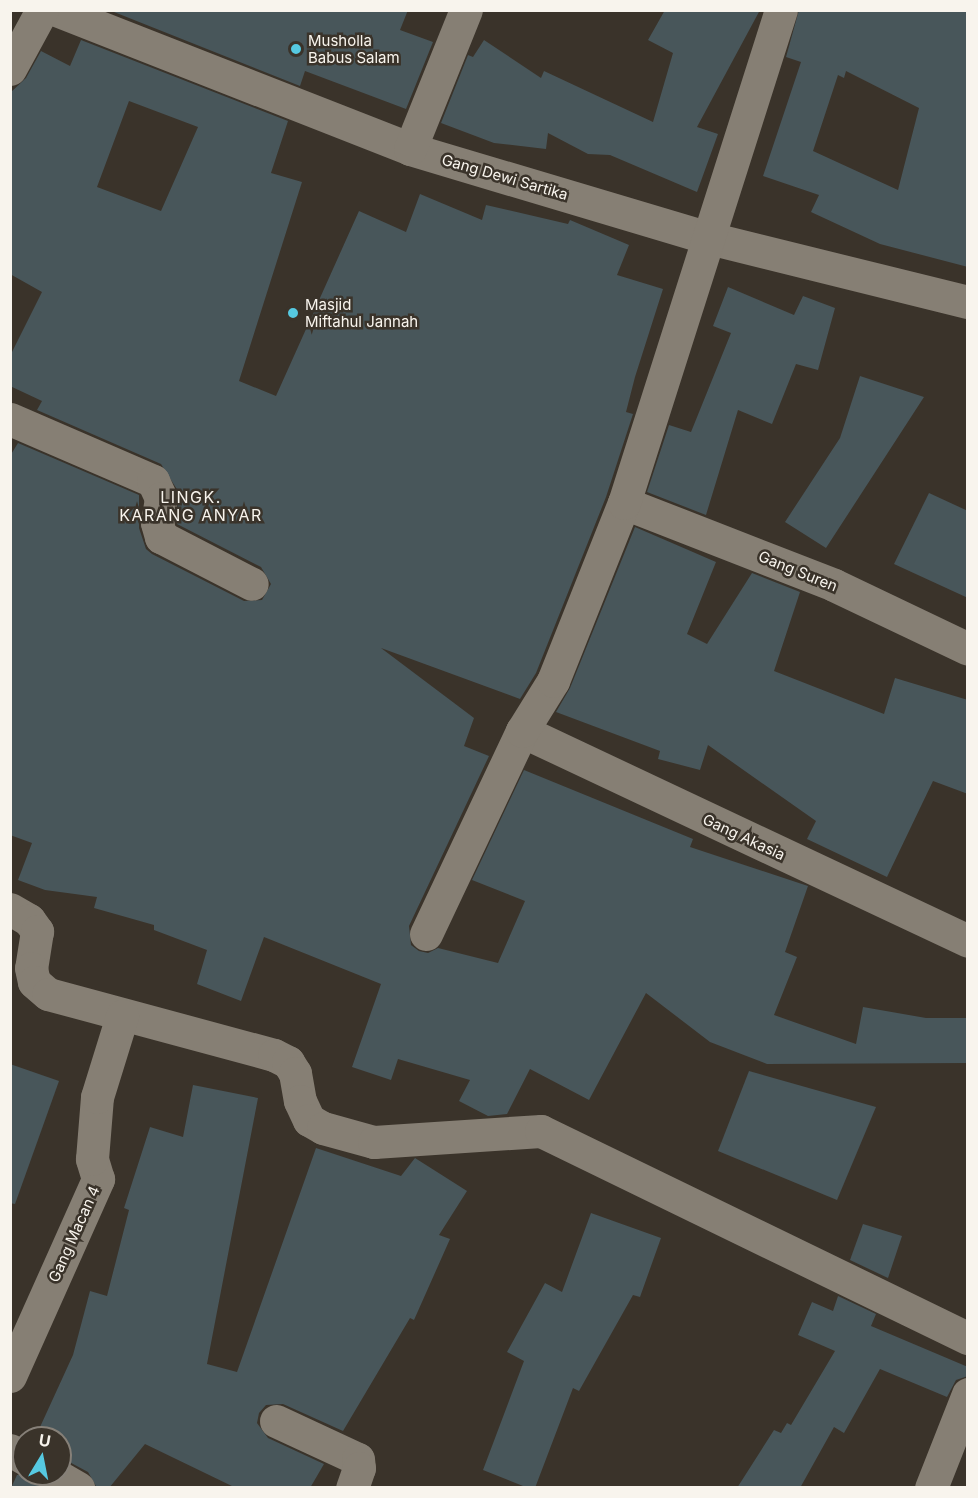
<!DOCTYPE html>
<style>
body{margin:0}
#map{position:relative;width:978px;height:1498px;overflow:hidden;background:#3a332a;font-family:Inter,sans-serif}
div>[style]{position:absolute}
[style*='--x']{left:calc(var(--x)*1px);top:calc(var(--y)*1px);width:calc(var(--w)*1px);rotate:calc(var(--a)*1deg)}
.building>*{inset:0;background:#48565a}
.minor>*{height:33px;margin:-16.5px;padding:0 16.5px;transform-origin:16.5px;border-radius:16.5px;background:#867f74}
.dots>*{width:16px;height:16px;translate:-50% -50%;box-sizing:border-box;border:3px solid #3a332a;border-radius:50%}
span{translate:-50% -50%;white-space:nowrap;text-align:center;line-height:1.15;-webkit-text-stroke:5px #3a332a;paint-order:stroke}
.poi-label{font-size:15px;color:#f8f4ed}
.left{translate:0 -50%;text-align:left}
.street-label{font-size:15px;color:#f8f4ed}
.neighbourhood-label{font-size:16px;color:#f8f4ed;letter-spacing:1.5px}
.frame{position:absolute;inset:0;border:12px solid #f8f4ed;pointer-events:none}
.north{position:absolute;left:12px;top:1426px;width:60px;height:60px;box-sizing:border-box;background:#3a332a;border:2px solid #868078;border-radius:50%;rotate:10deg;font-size:16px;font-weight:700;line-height:24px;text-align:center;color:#f8f4ed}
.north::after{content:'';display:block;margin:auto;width:21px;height:27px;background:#56c9e1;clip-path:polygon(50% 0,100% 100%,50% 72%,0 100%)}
</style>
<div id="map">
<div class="building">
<div style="clip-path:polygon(109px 10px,408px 10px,400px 30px,433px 42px,406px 109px,305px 71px,300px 86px)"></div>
<div style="clip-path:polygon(665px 10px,760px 10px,697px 127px,718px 134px,697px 192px,610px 155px,588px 154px,548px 133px,546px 149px,494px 143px,441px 123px,468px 55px,473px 57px,484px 40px,541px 78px,544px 71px,653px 122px,673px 53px,648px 40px)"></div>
<div style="clip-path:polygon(evenodd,799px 10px,968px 10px,968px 267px,880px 244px,811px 212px,819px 195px,763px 176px,801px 62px,786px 57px,799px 10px,846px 71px,919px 108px,898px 190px,813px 151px,838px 75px,844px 78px,846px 71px)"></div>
<div style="clip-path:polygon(evenodd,81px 40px,288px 121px,271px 173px,302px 182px,239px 381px,276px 396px,359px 211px,406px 232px,420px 194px,482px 220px,486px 205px,568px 224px,570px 220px,629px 245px,617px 275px,663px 289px,635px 377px,626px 412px,633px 414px,606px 497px,536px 673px,520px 699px,381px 648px,474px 718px,464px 746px,489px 756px,409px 926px,411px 945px,419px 951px,428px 953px,438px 948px,498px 963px,525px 901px,472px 880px,524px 770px,693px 839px,690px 847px,808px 886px,785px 952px,797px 957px,774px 1015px,856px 1044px,863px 1007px,926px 1018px,968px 1018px,968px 1063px,767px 1064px,710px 1042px,646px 993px,589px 1100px,530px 1069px,507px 1114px,488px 1116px,459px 1101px,470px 1080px,398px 1059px,391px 1080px,352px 1067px,381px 984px,264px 937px,241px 1001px,197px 984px,207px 950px,154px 930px,154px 925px,94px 908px,97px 897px,45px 890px,18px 880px,32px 843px,10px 835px,10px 456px,18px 443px,139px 495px,139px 528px,146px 549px,152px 554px,244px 601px,262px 600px,271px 584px,261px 567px,177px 524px,178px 491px,161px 464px,37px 410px,42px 401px,10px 386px,10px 356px,42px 292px,10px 274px,10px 93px,26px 78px,41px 51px,70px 66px,81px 40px,129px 101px,198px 127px,161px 211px,97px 187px,129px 101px)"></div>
<div style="clip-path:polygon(728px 287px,794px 315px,803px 296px,835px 308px,818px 370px,796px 364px,772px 424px,738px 410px,706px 515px,647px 492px,669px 425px,691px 432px,731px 333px,713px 326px)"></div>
<div style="clip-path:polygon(860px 376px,924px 397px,826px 548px,785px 522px,840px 438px)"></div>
<div style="clip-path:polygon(929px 493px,968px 511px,968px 598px,894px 564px)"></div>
<div style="clip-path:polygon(635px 527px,716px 562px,687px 634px,707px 644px,752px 573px,800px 592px,774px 671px,884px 714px,895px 678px,968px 700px,968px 794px,933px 781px,887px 877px,807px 839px,816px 821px,708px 745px,700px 770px,658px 759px,660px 751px,556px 712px,570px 688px)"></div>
<div style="clip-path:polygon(10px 1064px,59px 1081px,15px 1204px,10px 1203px)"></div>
<div style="clip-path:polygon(749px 1071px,876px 1107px,837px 1200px,718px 1151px)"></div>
<div style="clip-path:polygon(193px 1085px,258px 1098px,207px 1364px,237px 1372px,316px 1148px,401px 1176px,415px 1158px,467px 1191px,439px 1235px,450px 1239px,414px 1320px,410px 1318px,343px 1431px,283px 1404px,266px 1405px,259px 1413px,257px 1423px,268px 1438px,324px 1464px,310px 1488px,236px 1488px,145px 1444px,109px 1488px,97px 1488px,88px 1472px,60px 1457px,60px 1438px,35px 1438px,73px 1355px,90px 1291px,107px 1296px,129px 1210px,124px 1208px,150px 1127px,183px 1137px)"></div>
<div style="clip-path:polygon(591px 1213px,661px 1238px,640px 1297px,633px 1295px,579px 1391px,573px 1388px,535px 1488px,528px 1488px,483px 1470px,524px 1361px,507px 1352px,545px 1283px,562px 1292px)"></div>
<div style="clip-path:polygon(863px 1224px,902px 1236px,888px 1278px,850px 1260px)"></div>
<div style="clip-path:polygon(838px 1296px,876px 1314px,871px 1326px,968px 1367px,968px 1376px,956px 1380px,947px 1397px,880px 1369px,844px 1433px,834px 1427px,800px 1488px,737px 1488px,774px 1430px,781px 1433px,787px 1423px,791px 1425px,835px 1351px,798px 1335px,812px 1302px,833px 1311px)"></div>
<div style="clip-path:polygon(35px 1474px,42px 1488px,11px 1488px,17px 1475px)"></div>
</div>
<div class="minor">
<div style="--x:56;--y:10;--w:380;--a:21.4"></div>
<div style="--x:410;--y:149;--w:312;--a:16.6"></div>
<div style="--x:709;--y:238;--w:267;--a:13.9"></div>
<div style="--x:10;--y:69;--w:67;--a:-61.5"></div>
<div style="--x:410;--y:149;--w:150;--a:-68.1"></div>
<div style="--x:10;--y:419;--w:156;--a:23.4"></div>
<div style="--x:153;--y:481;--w:19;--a:65"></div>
<div style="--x:161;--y:498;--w:25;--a:99"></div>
<div style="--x:157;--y:523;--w:15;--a:74"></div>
<div style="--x:161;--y:537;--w:102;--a:27.3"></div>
<div style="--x:624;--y:503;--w:225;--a:21.3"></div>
<div style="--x:834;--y:585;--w:148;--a:25.5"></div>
<div style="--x:522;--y:731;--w:493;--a:25.2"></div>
<div style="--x:10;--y:909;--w:22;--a:30"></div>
<div style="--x:29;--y:920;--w:14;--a:54"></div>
<div style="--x:37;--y:931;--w:37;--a:99"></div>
<div style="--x:31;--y:968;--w:14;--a:78"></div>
<div style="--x:34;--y:982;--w:18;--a:41"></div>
<div style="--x:48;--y:994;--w:234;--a:15.1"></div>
<div style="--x:274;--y:1055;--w:16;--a:27"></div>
<div style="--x:288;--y:1062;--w:13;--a:58"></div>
<div style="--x:295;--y:1073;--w:28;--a:80"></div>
<div style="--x:300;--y:1101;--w:21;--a:65"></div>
<div style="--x:309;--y:1120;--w:16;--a:30"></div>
<div style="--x:323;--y:1128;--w:53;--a:15.4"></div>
<div style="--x:374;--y:1142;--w:167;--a:-3.8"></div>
<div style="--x:541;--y:1131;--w:475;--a:25.9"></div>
<div style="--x:426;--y:934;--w:225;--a:-64.7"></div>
<div style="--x:522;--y:731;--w:59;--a:-58.2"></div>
<div style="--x:553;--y:681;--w:192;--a:-68.3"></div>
<div style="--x:624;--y:503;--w:517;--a:-72.34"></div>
<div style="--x:10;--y:1376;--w:216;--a:-65.9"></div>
<div style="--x:98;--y:1179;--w:21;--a:-107"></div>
<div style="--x:92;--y:1159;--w:62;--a:-85.4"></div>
<div style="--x:97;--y:1097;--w:85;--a:-72.8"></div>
<div style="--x:276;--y:1421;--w:90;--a:24.9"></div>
<div style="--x:358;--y:1459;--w:9;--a:84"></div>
<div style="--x:359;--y:1468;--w:21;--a:109"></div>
<div style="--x:10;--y:1450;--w:16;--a:30"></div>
<div style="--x:54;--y:1474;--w:28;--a:30"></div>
<div style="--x:931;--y:1488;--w:101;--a:-68.5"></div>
</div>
<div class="dots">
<div style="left:296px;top:49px;background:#56c9e1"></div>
<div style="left:293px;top:313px;background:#56c9e1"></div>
</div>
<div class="poi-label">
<span class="left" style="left:308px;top:49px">Musholla<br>Babus Salam</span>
<span class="left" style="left:305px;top:313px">Masjid<br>Miftahul Jannah</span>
</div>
<div class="street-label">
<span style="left:505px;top:177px;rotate:16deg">Gang Dewi Sartika</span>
<span style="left:798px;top:571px;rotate:22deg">Gang Suren</span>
<span style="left:744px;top:837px;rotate:25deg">Gang Akasia</span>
<span style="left:74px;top:1234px;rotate:-66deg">Gang Macan 4</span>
</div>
<div class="neighbourhood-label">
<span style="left:191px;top:506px">LINGK.<br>KARANG ANYAR</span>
</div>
<div class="frame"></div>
<div class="north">U</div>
</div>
